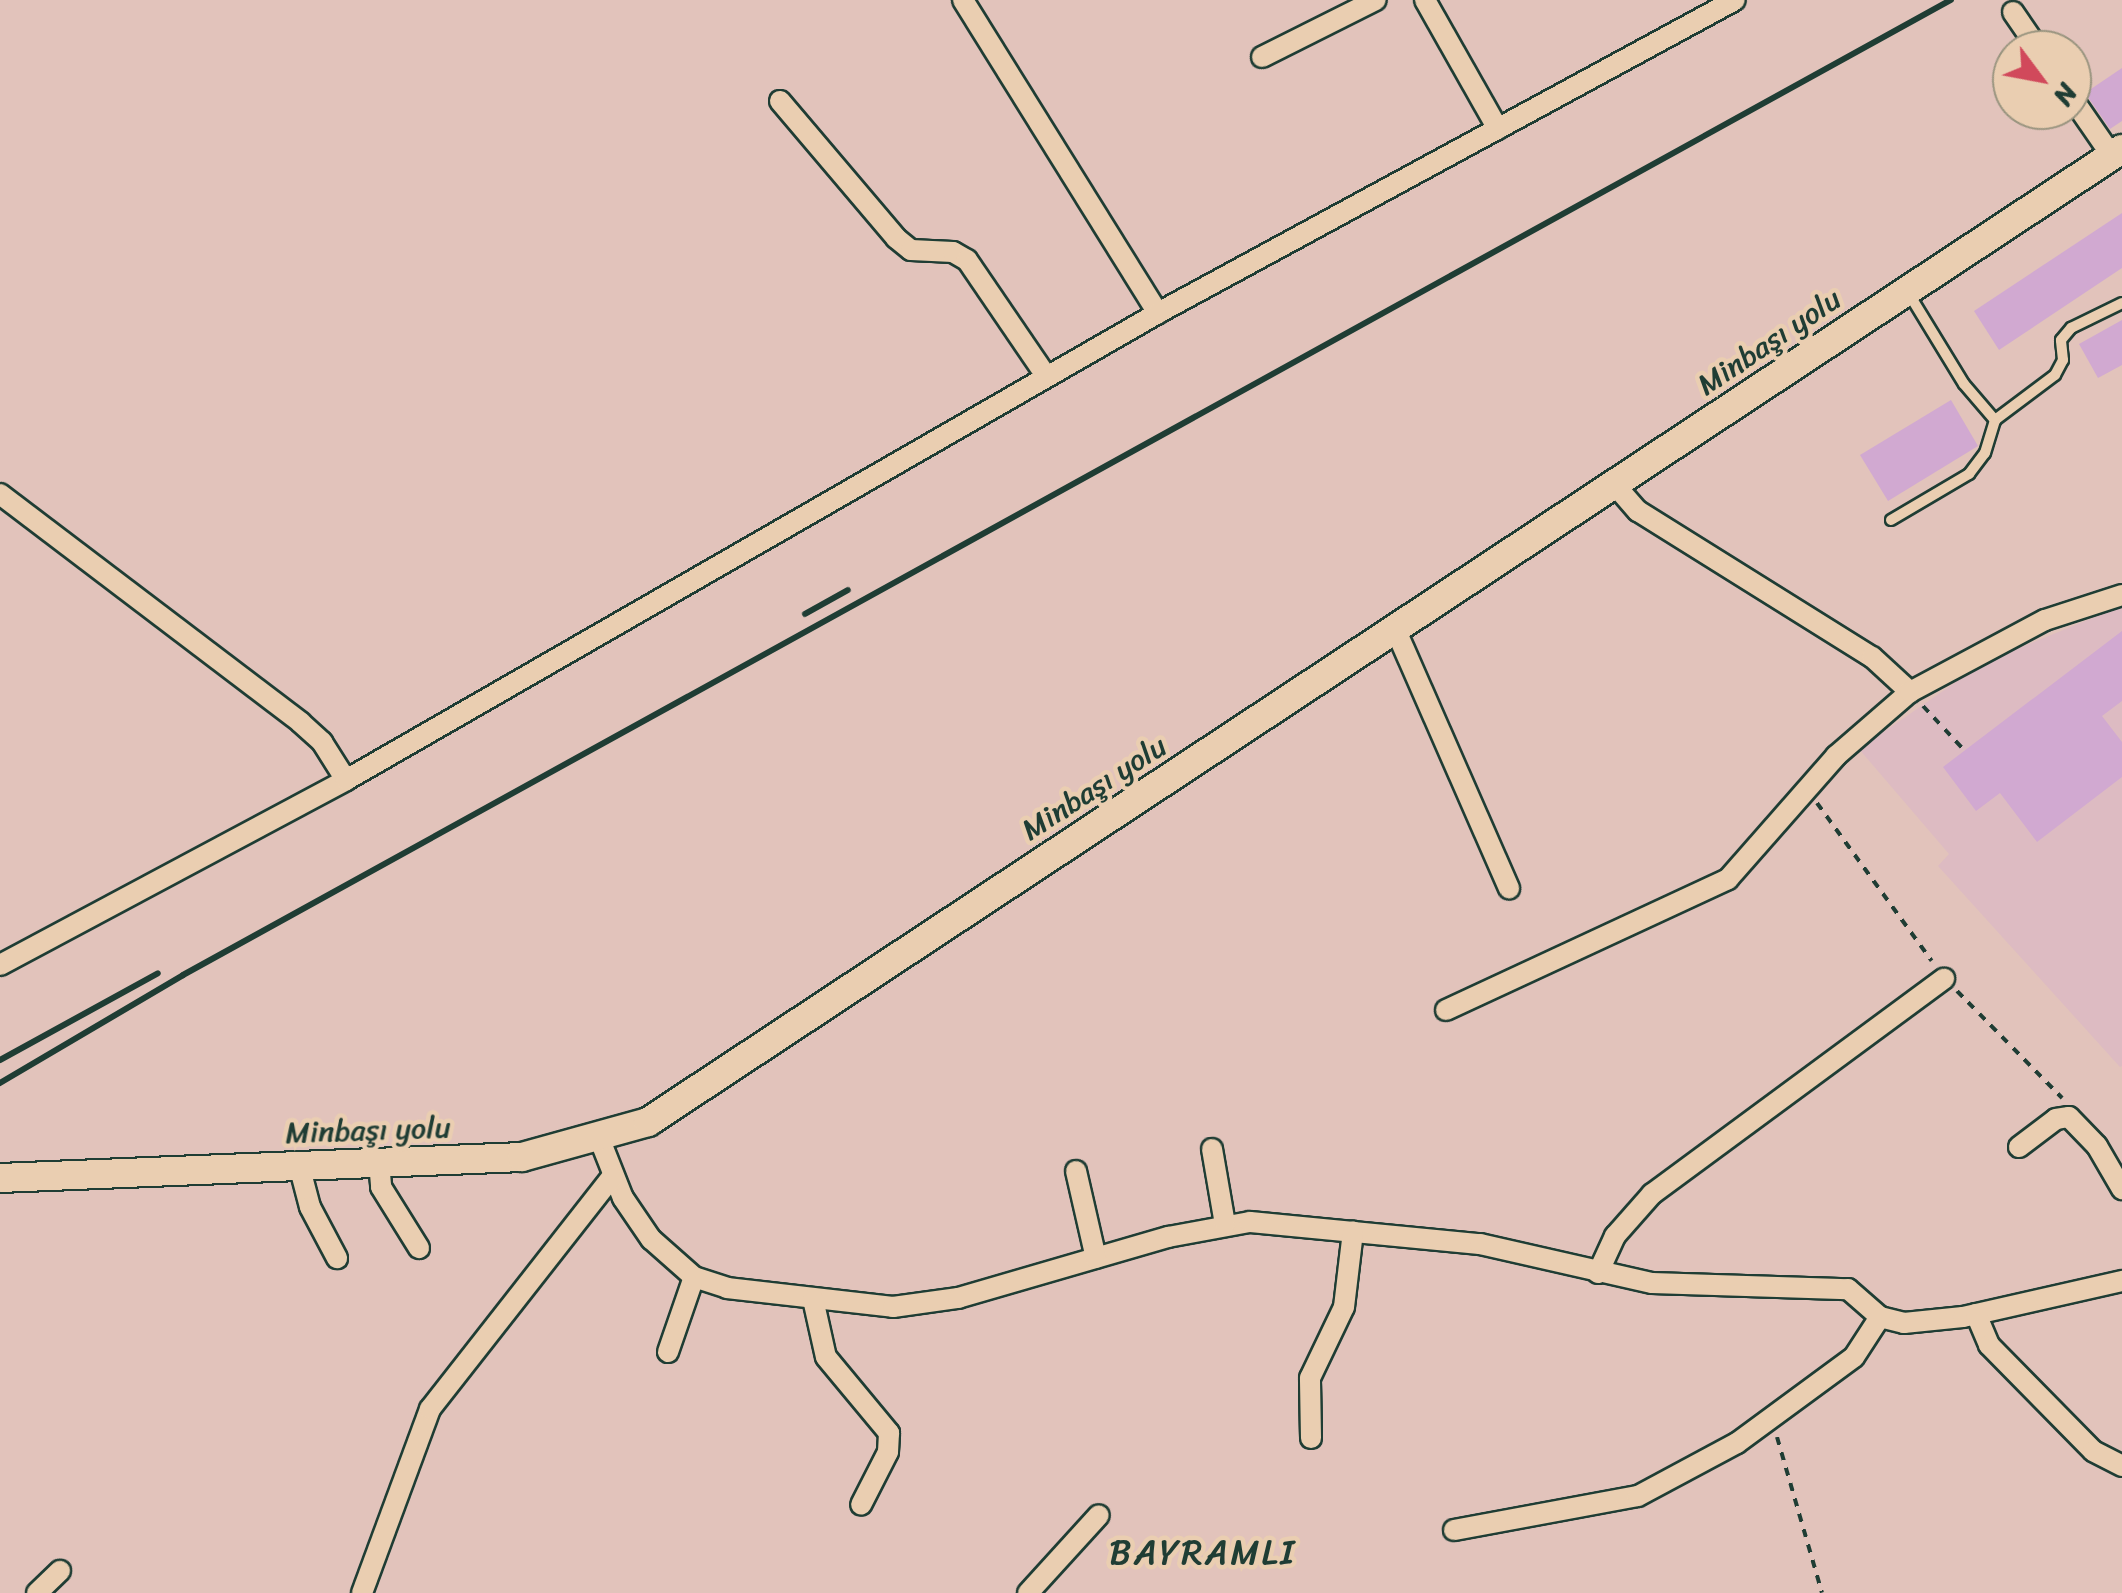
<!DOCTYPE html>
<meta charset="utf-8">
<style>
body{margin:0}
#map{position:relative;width:2122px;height:1593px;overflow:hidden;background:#e2c3bb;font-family:Sriracha,sans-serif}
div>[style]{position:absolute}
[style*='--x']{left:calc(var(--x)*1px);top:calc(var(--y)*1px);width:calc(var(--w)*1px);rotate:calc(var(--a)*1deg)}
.built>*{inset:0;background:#ddbbc2}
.building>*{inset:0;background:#d1a9d1}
.path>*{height:4px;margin-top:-2px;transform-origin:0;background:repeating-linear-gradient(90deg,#1f3d34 0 8px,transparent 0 16px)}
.roads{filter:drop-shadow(2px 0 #1f3d34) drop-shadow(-2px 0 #1f3d34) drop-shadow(0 2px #1f3d34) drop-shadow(0 -2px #1f3d34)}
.lane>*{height:10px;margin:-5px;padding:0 5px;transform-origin:5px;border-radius:5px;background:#eaceb1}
.street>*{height:20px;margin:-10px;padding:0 10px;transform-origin:10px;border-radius:10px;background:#eaceb1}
.secondary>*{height:28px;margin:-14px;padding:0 14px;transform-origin:14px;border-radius:14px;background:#eaceb1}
.rail>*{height:6px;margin:-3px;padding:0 3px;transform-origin:3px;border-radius:3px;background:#1f3d34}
span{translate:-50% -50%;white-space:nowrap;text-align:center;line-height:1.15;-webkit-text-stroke:9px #eaceb1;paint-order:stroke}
.street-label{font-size:30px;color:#1f3d34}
.quarter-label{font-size:35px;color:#1f3d34;letter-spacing:2.5px}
.north{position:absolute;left:1992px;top:30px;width:100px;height:100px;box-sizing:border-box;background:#eaceb1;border:2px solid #99947f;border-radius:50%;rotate:122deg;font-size:28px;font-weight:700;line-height:40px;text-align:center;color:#1f3d34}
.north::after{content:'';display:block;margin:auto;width:35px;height:45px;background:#d1495b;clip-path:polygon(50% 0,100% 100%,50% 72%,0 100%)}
</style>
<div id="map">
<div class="built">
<div style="clip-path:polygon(2122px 606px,2122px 1066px,2120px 1067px,1938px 866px,1949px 854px,1859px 749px,1985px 662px)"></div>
</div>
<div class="building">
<div style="clip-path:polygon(2122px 68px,2122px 121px,2110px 129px,2085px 93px)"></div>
<div style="clip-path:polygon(2122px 213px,2122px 268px,1999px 350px,1974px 311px)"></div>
<div style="clip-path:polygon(2122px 320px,2122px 365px,2098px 378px,2079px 344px)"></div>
<div style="clip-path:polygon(1951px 400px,1978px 446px,1888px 501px,1860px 455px)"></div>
<div style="clip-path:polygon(2122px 631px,2122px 701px,2102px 716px,2122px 742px,2122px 777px,2037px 842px,2000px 793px,1976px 811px,1943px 767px)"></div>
</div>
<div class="path">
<div style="--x:1923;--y:706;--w:60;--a:47"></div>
<div style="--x:1817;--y:803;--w:195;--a:54"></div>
<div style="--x:1957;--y:991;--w:150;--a:45.5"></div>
<div style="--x:1777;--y:1437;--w:162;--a:73.9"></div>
</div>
<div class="roads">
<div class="lane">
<div style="--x:1909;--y:294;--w:105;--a:58.6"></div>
<div style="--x:1964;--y:384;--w:48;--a:49.3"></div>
<div style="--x:1891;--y:520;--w:91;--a:-30.5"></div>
<div style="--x:1969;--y:474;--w:26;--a:-53"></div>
<div style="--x:1985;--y:453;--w:34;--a:-73"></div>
<div style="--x:1995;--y:420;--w:75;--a:-36.9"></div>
<div style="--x:2055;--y:375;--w:17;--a:-62"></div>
<div style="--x:2063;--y:360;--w:20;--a:-96"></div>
<div style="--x:2061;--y:340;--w:16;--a:-50"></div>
<div style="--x:2071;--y:328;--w:57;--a:-26.1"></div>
</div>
<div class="street">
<div style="--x:963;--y:0;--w:369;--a:58.1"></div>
<div style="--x:1425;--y:0;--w:148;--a:60.5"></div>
<div style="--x:2013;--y:12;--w:46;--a:55.6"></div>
<div style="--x:1262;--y:57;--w:127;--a:-26.6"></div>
<div style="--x:2072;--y:98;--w:70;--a:55.4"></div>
<div style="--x:780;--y:101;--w:180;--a:49.7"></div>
<div style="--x:896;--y:238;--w:19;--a:39"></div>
<div style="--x:911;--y:250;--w:42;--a:2.7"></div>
<div style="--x:953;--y:252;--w:16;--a:30"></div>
<div style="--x:967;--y:260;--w:140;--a:55.7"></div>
<div style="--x:1615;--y:485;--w:35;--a:49"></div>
<div style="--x:1638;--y:511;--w:276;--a:32"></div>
<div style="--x:1872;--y:657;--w:52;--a:42.6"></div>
<div style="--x:0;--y:494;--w:377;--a:37.2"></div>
<div style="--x:300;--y:722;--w:30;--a:42"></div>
<div style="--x:322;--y:742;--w:45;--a:57.7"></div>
<div style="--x:1397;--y:633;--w:279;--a:66.3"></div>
<div style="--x:0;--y:965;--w:392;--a:-28.1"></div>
<div style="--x:346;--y:780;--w:937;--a:-29.9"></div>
<div style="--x:1158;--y:313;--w:656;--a:-28.48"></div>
<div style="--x:1446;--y:1010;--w:311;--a:-24.9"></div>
<div style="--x:1728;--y:879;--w:164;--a:-48.7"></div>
<div style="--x:1836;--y:756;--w:98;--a:-40.9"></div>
<div style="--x:1910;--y:692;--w:153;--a:-28.1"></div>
<div style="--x:2045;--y:620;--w:81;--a:-18"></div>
<div style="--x:600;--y:1140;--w:62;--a:68.4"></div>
<div style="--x:623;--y:1198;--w:50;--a:55.7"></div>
<div style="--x:651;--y:1239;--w:57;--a:41.5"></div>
<div style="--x:694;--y:1277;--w:35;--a:18"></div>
<div style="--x:727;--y:1288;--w:167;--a:6.5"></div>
<div style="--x:893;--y:1307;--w:66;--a:-7.9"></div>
<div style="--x:958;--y:1298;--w:219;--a:-16.2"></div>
<div style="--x:1168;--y:1237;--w:83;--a:-10.4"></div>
<div style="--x:1250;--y:1222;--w:231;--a:5.5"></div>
<div style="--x:1480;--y:1244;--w:176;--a:12.8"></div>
<div style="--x:1652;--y:1283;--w:196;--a:1.8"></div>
<div style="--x:1848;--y:1289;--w:43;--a:41.2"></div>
<div style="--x:1880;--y:1317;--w:25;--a:14"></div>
<div style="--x:1904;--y:1323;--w:59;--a:-5.8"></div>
<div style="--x:1963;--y:1317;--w:163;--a:-12.8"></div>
<div style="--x:2019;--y:1147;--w:46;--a:-37.1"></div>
<div style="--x:2056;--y:1119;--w:13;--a:-9"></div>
<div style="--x:2069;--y:1117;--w:40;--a:46"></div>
<div style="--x:2097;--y:1146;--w:50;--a:59.8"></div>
<div style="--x:1212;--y:1149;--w:76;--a:80.2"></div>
<div style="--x:379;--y:1162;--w:25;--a:85"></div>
<div style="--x:381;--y:1187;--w:72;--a:58.1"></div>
<div style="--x:299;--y:1165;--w:43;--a:75.3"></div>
<div style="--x:310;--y:1207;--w:58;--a:62.1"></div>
<div style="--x:1076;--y:1171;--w:89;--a:77.1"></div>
<div style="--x:1598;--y:1273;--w:41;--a:-65.3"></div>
<div style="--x:1615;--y:1236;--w:56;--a:-48.6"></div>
<div style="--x:1652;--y:1194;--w:363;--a:-36.4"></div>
<div style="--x:813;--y:1299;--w:59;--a:77.4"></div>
<div style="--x:826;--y:1357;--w:99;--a:50.3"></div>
<div style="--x:889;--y:1433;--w:19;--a:93"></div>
<div style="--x:888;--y:1452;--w:59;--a:117"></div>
<div style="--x:1976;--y:1314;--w:34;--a:67"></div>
<div style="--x:1989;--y:1345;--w:148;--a:45.5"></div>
<div style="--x:2093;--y:1451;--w:33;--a:27"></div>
<div style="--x:668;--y:1352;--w:79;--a:-70.9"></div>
<div style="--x:1311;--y:1438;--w:60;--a:-91"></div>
<div style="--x:1310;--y:1378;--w:79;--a:-64.4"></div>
<div style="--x:1344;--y:1307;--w:76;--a:-83.2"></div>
<div style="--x:1454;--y:1530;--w:187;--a:-10.5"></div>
<div style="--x:1638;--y:1496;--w:112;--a:-28.2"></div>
<div style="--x:1737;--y:1443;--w:145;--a:-36.3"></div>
<div style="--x:1854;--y:1357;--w:48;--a:-57"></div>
<div style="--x:37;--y:1593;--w:32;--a:-44"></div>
<div style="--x:362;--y:1593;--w:196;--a:-69.7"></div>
<div style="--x:430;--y:1409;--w:295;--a:-51.9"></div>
<div style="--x:1028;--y:1593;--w:105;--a:-47.7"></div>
</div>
<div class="secondary">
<div style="--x:0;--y:1178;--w:522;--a:-2.3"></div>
<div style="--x:522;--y:1157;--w:131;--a:-15.5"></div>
<div style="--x:648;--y:1122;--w:1766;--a:-33.43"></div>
</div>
</div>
<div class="rail">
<div style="--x:805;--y:614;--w:49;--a:-29.2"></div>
<div style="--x:0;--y:1060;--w:180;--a:-28.8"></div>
<div style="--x:0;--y:1083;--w:212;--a:-30.5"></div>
<div style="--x:183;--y:975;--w:2019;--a:-28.88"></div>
</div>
<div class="street-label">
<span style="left:1769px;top:342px;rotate:-34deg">Minbaşı yolu</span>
<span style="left:1094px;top:788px;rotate:-33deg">Minbaşı yolu</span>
<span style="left:368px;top:1130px;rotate:-2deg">Minbaşı yolu</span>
</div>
<div class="quarter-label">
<span style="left:1203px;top:1552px">BAYRAMLI</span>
</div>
<div class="north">N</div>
</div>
